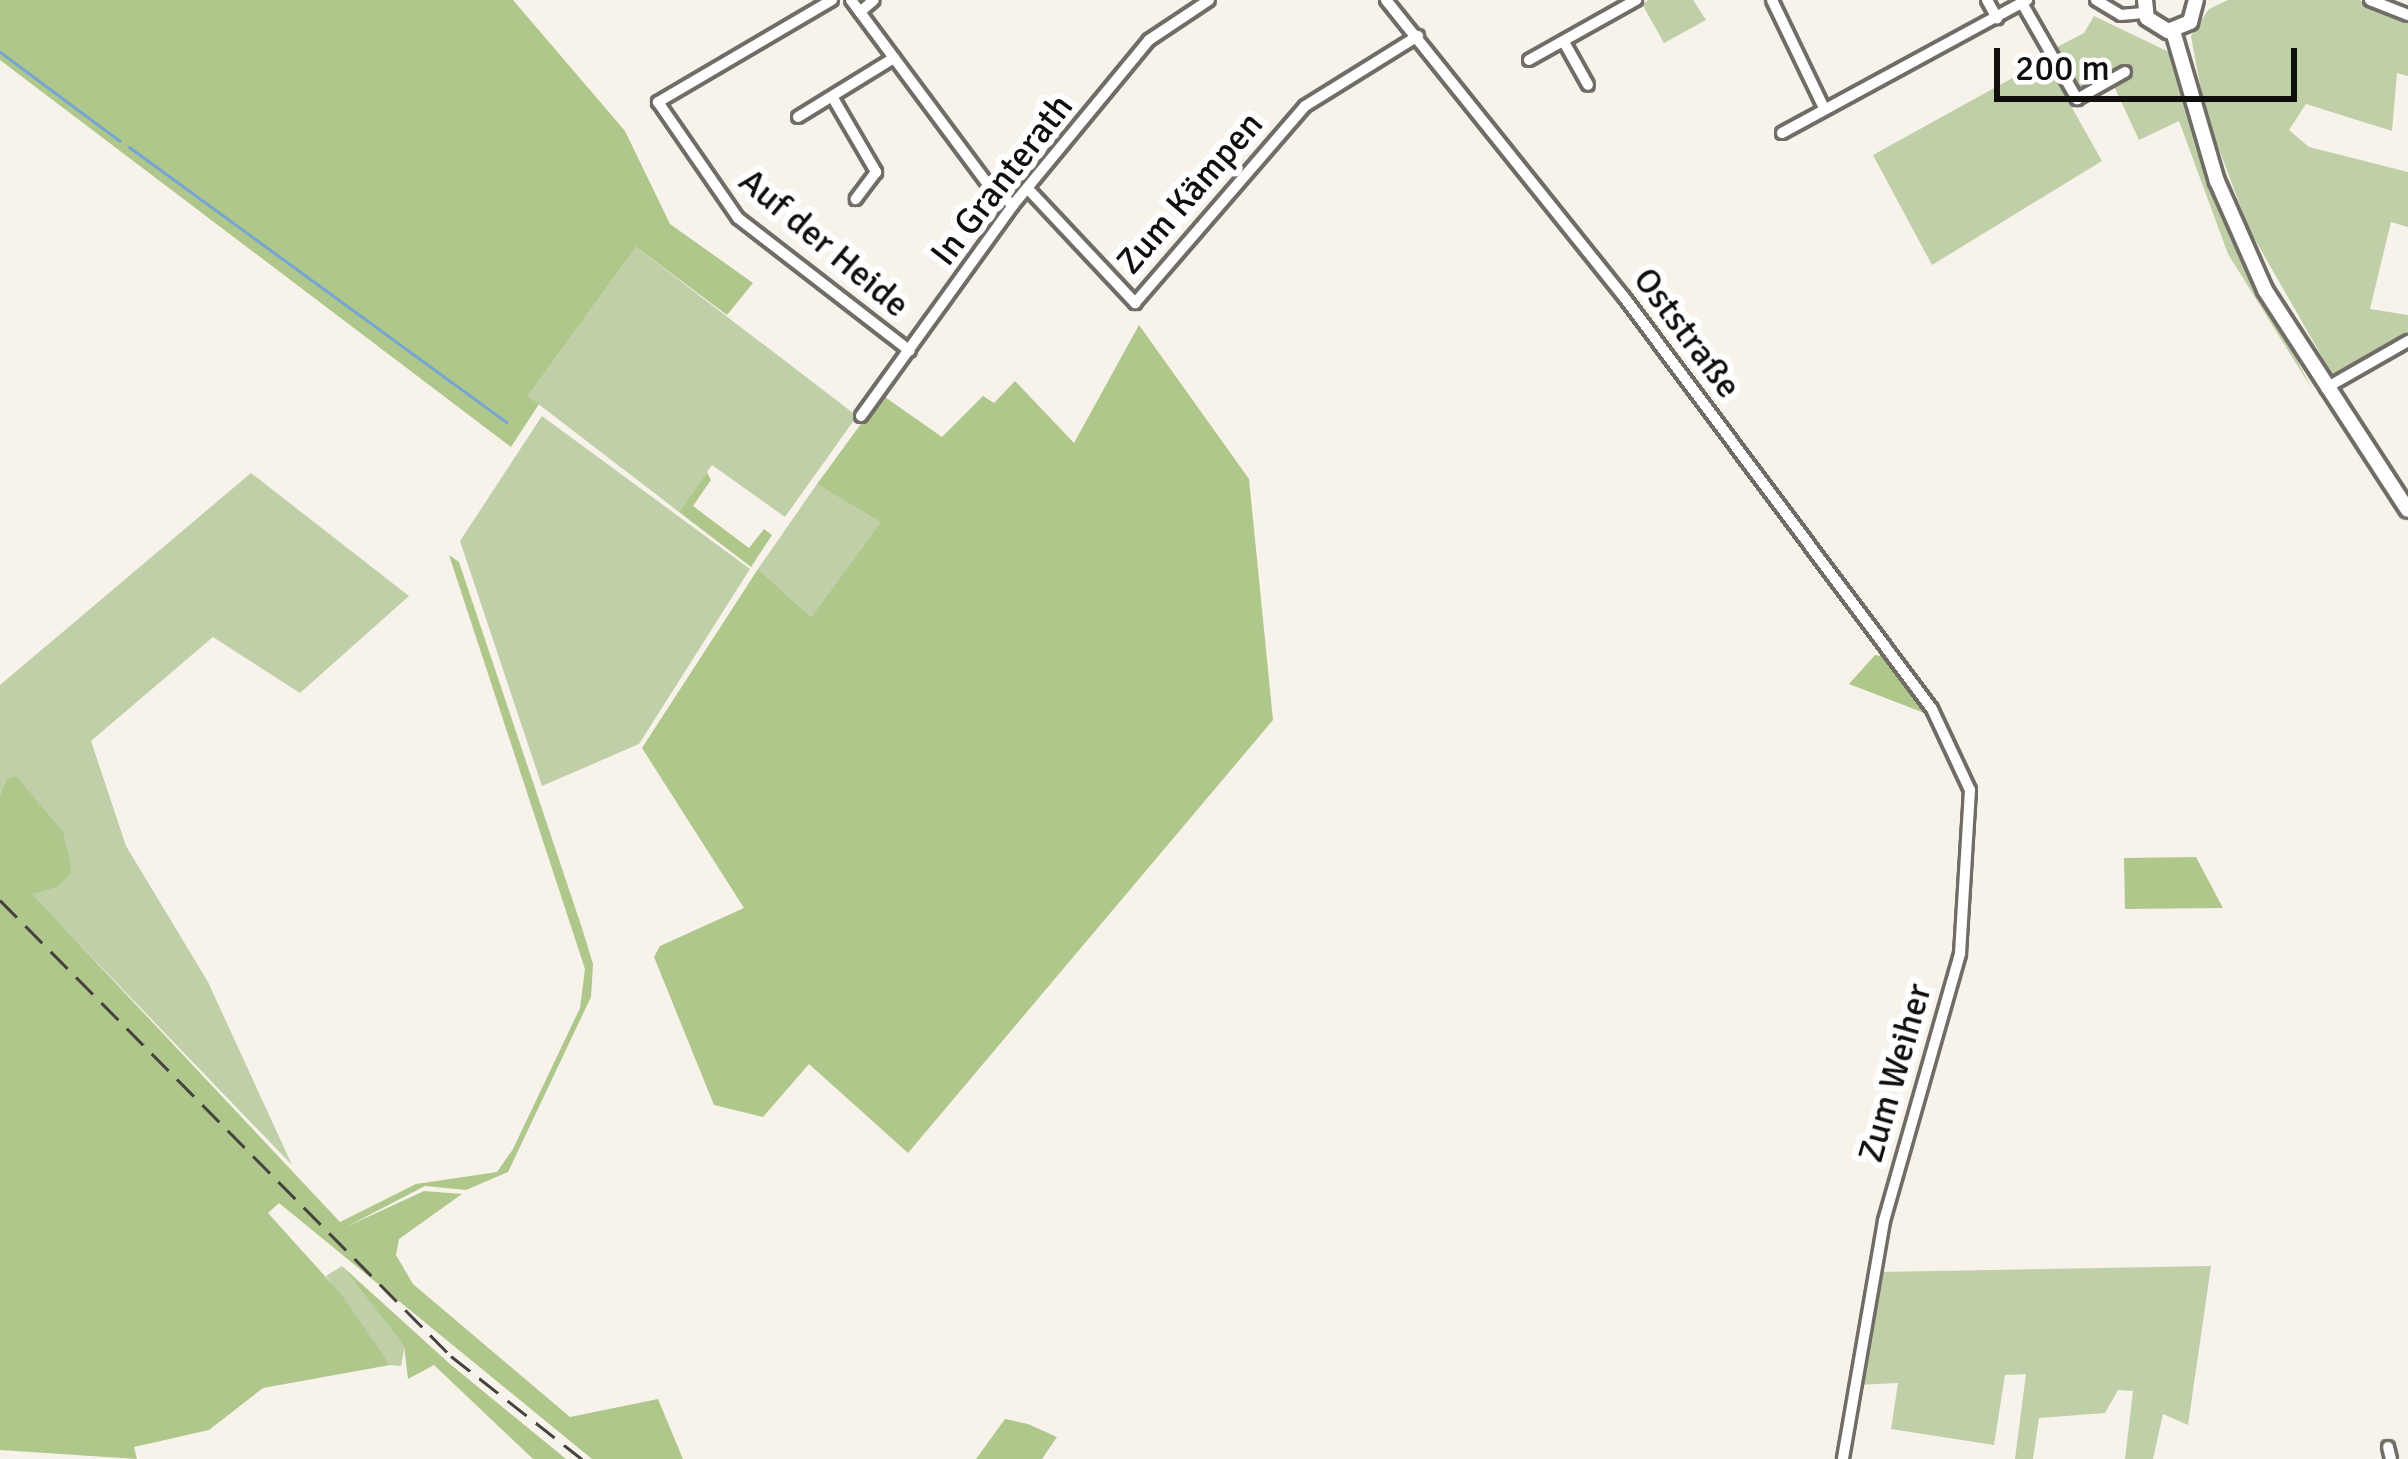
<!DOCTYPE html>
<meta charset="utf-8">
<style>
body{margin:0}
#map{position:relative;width:2408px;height:1459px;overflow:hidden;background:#f7f3eb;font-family:Signika,sans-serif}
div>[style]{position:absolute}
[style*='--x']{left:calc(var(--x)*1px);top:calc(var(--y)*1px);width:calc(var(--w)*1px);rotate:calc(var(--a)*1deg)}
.green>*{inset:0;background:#bfcfa8}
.forest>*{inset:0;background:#afc78b}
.stream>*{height:3px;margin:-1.5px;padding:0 1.5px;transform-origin:1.5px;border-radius:1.5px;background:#76a4d3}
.roads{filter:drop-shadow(3px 0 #716d66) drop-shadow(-3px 0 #716d66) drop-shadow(0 3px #716d66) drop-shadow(0 -3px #716d66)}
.minor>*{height:10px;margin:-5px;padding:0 5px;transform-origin:5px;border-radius:5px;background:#fff}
.tertiary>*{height:14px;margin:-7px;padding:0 7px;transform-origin:7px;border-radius:7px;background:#fff}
.rail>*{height:3px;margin-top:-1.5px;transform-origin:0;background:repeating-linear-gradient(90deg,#45423f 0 24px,transparent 0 36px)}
span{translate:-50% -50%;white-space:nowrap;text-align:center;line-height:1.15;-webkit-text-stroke:12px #fff;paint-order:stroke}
.street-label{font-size:36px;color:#110f0d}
.scale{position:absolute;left:1994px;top:48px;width:303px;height:54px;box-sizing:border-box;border:6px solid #110f0d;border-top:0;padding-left:15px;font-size:36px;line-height:42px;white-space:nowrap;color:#110f0d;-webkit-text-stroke:9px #fff;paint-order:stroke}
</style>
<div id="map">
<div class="green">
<div style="clip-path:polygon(1649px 0,1693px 0,1706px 20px,1664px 43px,1642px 4px)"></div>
<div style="clip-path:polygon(2228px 0,2359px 0,2408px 19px,2408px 76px,2397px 73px,2392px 131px,2306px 104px,2289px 130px,2309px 147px,2408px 172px,2408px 227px,2391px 222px,2370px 309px,2408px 315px,2408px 337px,2334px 378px,2249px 229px,2205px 112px,2191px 36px,2209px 9px)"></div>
<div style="clip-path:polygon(2094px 16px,2171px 53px,2221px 212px,2312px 389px,2228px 254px,2179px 121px,2139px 140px,2113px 84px,2080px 89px,2057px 47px,2084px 33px)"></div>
<div style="clip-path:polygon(2045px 60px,2102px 161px,1932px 265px,1873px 155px)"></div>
<div style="clip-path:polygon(636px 247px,857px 416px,785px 517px,712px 465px,679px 512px,528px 396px)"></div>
<div style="clip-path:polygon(542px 416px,750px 569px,639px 744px,542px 786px,460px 541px)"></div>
<div style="clip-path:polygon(251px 473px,409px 596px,300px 693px,213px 637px,91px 741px,126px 846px,208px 982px,292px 1165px,30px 893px,6px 779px,0 795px,0 685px)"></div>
<div style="clip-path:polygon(817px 484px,882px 521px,811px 617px,758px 569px)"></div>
<div style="clip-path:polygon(342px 1266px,405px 1345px,401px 1366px,390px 1365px,326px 1276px)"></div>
<div style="clip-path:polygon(2211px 1266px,2188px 1425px,2163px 1414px,2153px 1459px,2125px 1459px,2133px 1391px,2118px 1390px,2105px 1413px,2039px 1418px,2033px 1459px,2015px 1459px,2026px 1374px,2005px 1375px,1994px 1445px,1891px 1429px,1898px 1383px,1858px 1385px,1879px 1272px)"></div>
</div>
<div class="forest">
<div style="clip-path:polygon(0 0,513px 0,625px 131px,670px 224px,753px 283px,727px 315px,636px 247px,528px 396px,539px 404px,511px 447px,0 60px)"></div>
<div style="clip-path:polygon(1139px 325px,1249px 479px,1273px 720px,908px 1153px,809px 1064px,763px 1117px,714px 1105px,654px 957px,660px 946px,744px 908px,642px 748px,758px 569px,811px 617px,881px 522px,817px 484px,882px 395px,942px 437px,983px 396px,994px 403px,1015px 381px,1074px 443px)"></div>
<div style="clip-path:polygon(707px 472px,711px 480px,693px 506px,749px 548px,764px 529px,772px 535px,751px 567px,679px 512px)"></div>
<div style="clip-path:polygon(449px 555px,459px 562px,582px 928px,593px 964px,591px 997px,508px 1172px,466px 1190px,425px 1186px,346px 1227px,424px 1191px,462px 1194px,399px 1239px,396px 1255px,413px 1284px,570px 1417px,658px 1399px,683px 1459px,592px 1459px,279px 1203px,268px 1213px,341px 1294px,390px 1365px,263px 1388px,209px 1430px,134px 1447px,137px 1459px,0 1450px,0 795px,6px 779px,16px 776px,63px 832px,70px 862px,71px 873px,57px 887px,32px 894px,340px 1222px,416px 1184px,497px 1172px,513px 1149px,580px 1008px,585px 969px)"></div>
<div style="clip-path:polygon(1875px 655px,1887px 657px,1927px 714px,1849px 684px)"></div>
<div style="clip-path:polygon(2196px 857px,2223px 908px,2125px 909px,2124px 858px)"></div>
<div style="clip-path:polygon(342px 1266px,450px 1364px,566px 1459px,533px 1459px,434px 1365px,408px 1379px,404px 1345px)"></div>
<div style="clip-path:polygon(1005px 1419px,1028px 1424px,1057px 1437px,1042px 1459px,976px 1459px)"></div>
</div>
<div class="stream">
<div style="--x:0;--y:52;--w:149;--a:36.6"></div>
<div style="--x:129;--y:147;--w:467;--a:36.1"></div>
</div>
<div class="roads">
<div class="minor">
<div style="--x:832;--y:0;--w:202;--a:149.6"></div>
<div style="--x:658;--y:102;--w:141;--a:55.4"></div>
<div style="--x:738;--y:218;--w:217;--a:37.7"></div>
<div style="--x:851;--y:0;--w:233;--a:53.4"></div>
<div style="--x:990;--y:187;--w:29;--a:38"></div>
<div style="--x:1386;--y:0;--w:381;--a:51.3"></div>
<div style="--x:1624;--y:297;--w:514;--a:53.22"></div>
<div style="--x:1932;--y:709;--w:89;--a:64.9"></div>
<div style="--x:1970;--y:790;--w:164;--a:93.5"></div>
<div style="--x:1960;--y:954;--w:278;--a:105.9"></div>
<div style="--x:1884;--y:1221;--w:242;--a:99.8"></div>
<div style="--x:1772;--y:0;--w:120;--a:64.3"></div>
<div style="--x:1987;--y:0;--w:21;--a:61"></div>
<div style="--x:2096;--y:0;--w:29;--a:31"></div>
<div style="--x:2121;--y:15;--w:25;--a:-5"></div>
<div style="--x:2370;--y:0;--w:41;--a:21.5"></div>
<div style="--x:2022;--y:3;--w:111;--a:60.2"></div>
<div style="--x:2077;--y:99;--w:55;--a:-29.4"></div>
<div style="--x:860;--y:12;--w:18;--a:-41"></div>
<div style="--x:1564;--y:42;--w:49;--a:60.8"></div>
<div style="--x:1529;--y:60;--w:123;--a:-29.3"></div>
<div style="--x:833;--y:98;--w:86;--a:59.8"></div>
<div style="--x:876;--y:172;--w:34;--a:127"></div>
<div style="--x:798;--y:117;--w:113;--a:-31.6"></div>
<div style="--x:1782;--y:133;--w:279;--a:-28.5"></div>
<div style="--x:1030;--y:191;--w:154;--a:46.8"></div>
<div style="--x:1135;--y:303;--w:260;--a:-49.2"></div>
<div style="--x:1305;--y:106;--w:133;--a:-31.8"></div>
<div style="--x:2326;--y:388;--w:95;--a:-29.8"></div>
<div style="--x:861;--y:416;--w:260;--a:-54.2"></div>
<div style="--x:1013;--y:205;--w:214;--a:-50.5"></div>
<div style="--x:1149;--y:40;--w:72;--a:-33.7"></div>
<div style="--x:2388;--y:1447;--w:12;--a:76"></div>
</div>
<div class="tertiary">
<div style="--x:2145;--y:0;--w:18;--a:84"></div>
<div style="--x:2147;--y:18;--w:25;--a:32"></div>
<div style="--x:2168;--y:31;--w:24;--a:-22"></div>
<div style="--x:2190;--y:22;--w:23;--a:-75"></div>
<div style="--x:2173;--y:31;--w:156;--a:73.7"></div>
<div style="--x:2217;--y:181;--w:119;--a:66.2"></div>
<div style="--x:2265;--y:290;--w:262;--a:57"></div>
</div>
</div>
<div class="rail">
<div style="--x:0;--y:900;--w:641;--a:45.32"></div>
<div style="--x:451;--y:1356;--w:167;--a:38.2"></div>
</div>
<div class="street-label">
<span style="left:1002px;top:180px;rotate:-52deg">In Granterath</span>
<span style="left:1190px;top:193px;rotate:-49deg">Zum Kämpen</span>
<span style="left:824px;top:243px;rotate:40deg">Auf der Heide</span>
<span style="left:1687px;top:333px;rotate:53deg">Oststraße</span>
<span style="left:1895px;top:1073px;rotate:-74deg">Zum Weiher</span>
</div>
<div class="scale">200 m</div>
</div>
